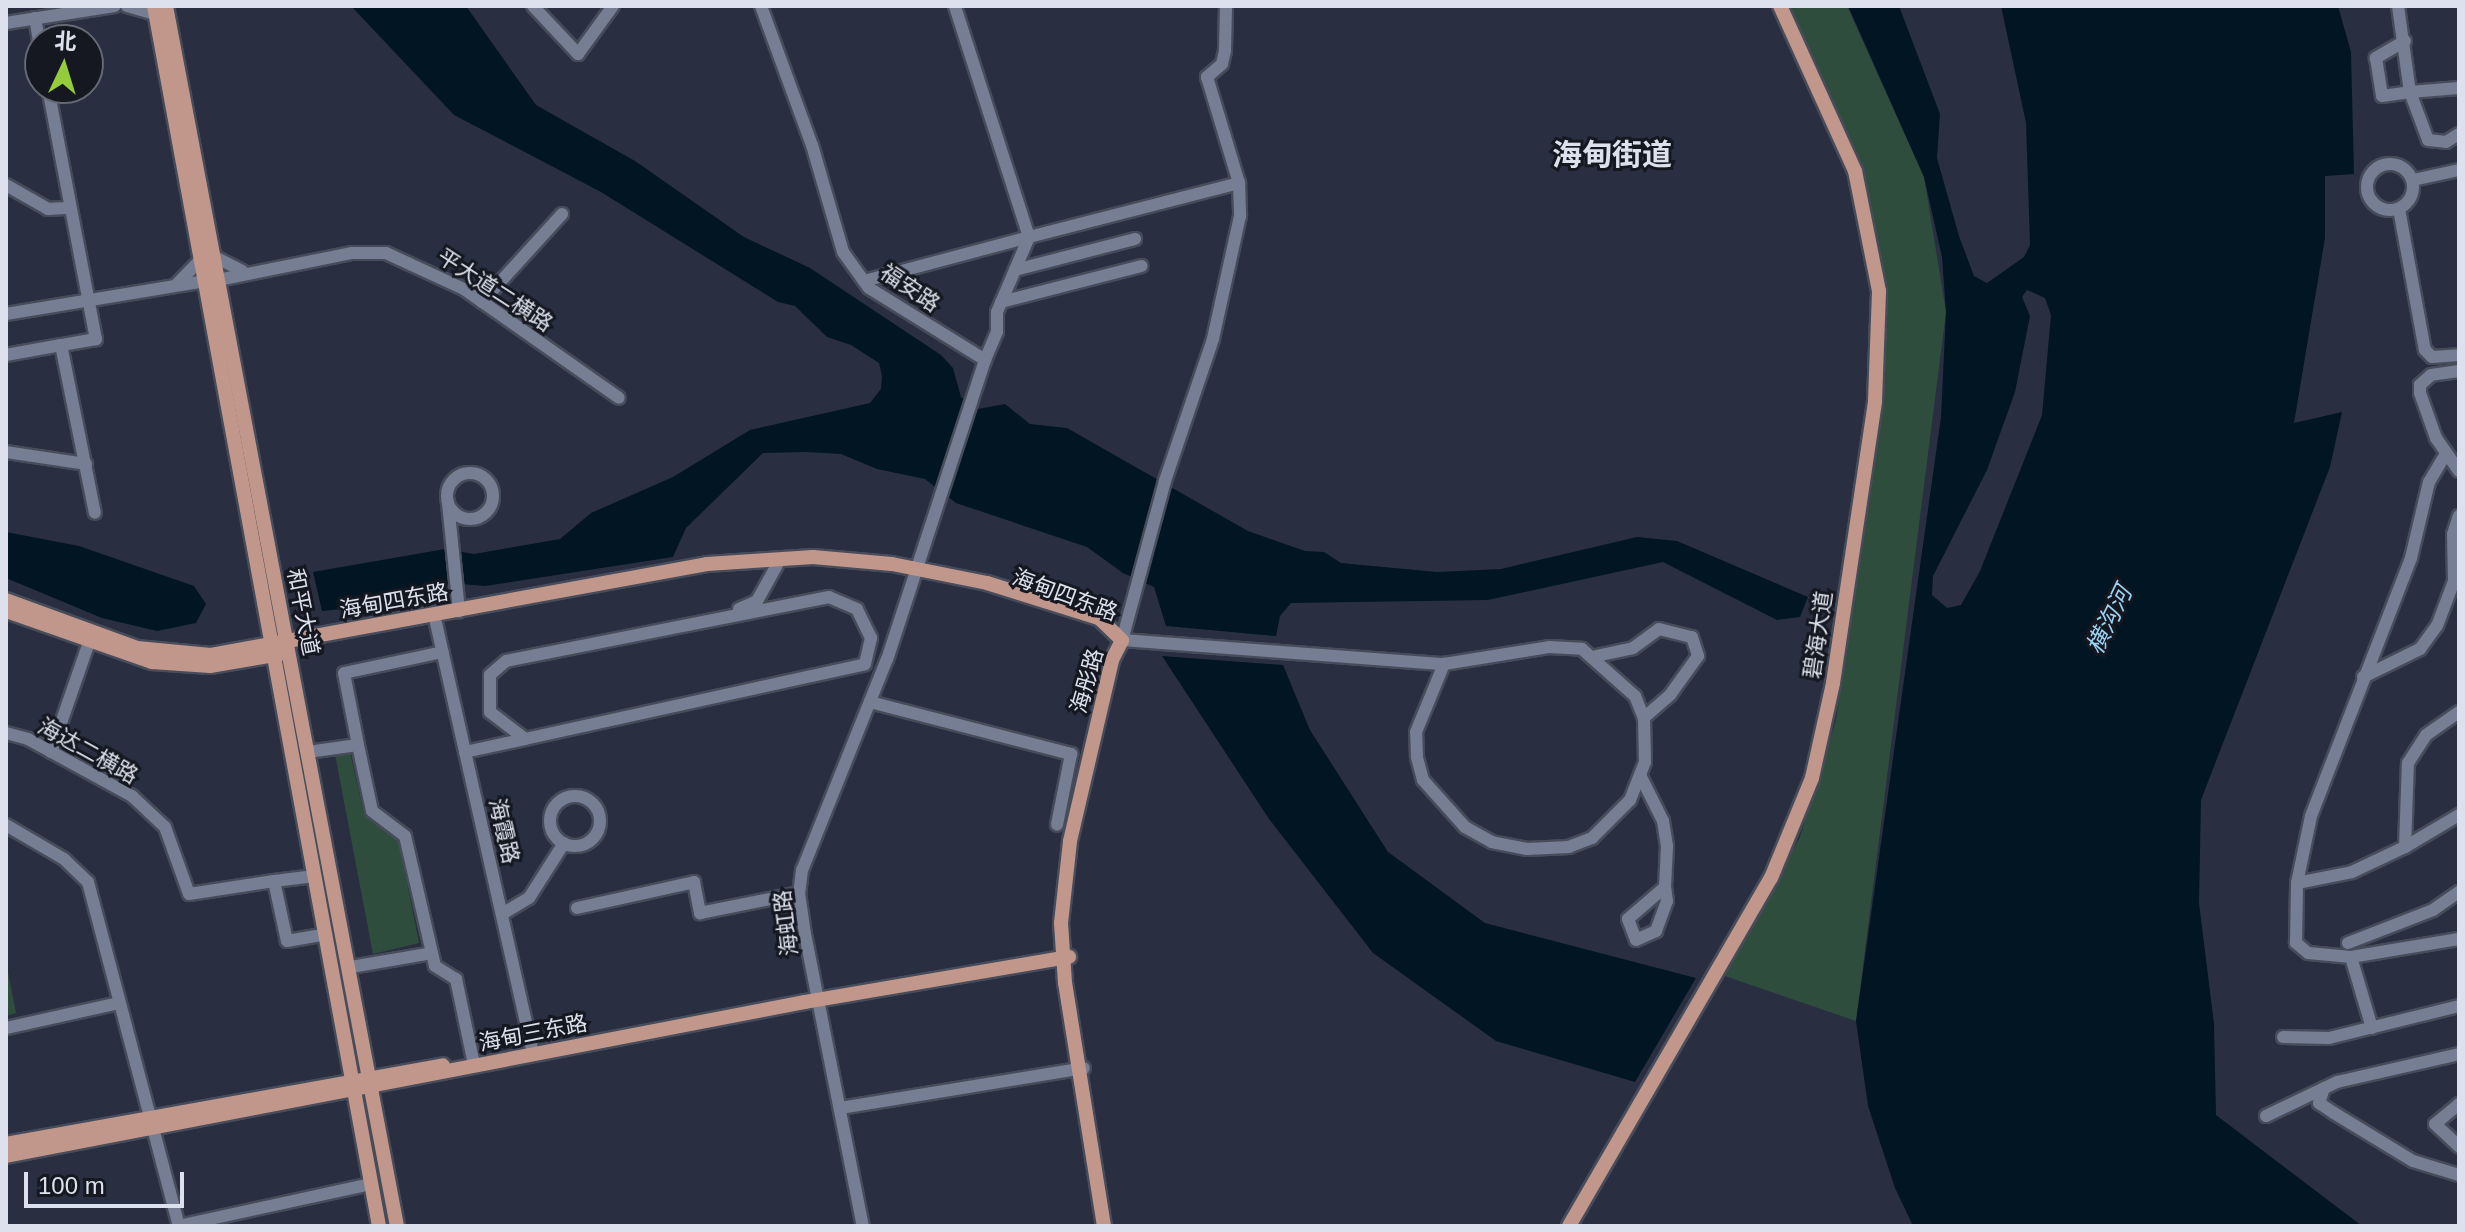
<!DOCTYPE html>
<meta charset="utf-8">
<style>
body{margin:0}
#map{position:relative;width:2465px;height:1232px;overflow:hidden;background:#292f41;font-family:Arial,"Noto Sans SC",sans-serif}
div>[style]{position:absolute}
[style*='--x']{left:calc(var(--x)*1px);top:calc(var(--y)*1px);width:calc(var(--w)*1px);rotate:calc(var(--a)*1deg)}
.green>*{inset:0;background:#2f4d3d}
.water>*{inset:0;background:#011622}
.roads{filter:drop-shadow(2px 0 #474c5a) drop-shadow(-2px 0 #474c5a) drop-shadow(0 2px #474c5a) drop-shadow(0 -2px #474c5a)}
.minor>*{height:12px;margin:-6px;padding:0 6px;transform-origin:6px;border-radius:6px;background:#767e93}
.minor>.ring{margin:-6px;padding:0;box-sizing:content-box;background:none;border:12px solid #767e93;border-radius:50%}
.major>*{height:14px;margin:-7px;padding:0 7px;transform-origin:7px;border-radius:7px;background:#c2978b}
span{translate:-50% -50%;white-space:nowrap;text-align:center;line-height:1.15;-webkit-text-stroke:6px #151820;paint-order:stroke}
.street-label{font-size:22px;color:#dde1ed}
.water-label{font-size:24px;color:#9bd3f5;font-style:italic}
.district-label{font-size:30px;color:#dde1ed;font-weight:700}
.frame{position:absolute;inset:0;border:8px solid #dde1ed;pointer-events:none}
.north{position:absolute;left:24px;top:24px;width:80px;height:80px;box-sizing:border-box;background:#151820;border:2px solid #656872;border-radius:50%;rotate:4deg;font-size:22px;font-weight:700;line-height:32px;text-align:center;color:#dde1ed}
.north::after{content:'';display:block;margin:auto;width:28px;height:36px;background:#95cc3b;clip-path:polygon(50% 0,100% 100%,50% 72%,0 100%)}
.scale{position:absolute;left:24px;top:1172px;width:160px;height:36px;box-sizing:border-box;border:4px solid #dde1ed;border-top:0;padding-left:10px;font-size:24px;line-height:28px;white-space:nowrap;color:#dde1ed;-webkit-text-stroke:6px #151820;paint-order:stroke}
</style>
<div id="map">
<div class="green">
<div style="clip-path:polygon(1787px 6px,1847px 6px,1924px 177px,1946px 312px,1856px 1021px,1722px 975px,1800px 837px,1836px 720px,1885px 336px,1885px 289px,1864px 181px)"></div>
<div style="clip-path:polygon(350px 752px,364px 814px,399px 842px,419px 943px,373px 954px,335px 754px)"></div>
<div style="clip-path:polygon(6px 962px,16px 1013px,6px 1016px)"></div>
</div>
<div class="water">
<div style="clip-path:polygon(351px 6px,466px 6px,536px 105px,635px 161px,744px 237px,810px 268px,941px 355px,953px 368px,961px 397px,978px 409px,1005px 404px,1030px 424px,1067px 428px,1248px 531px,1305px 551px,1324px 552px,1341px 563px,1437px 572px,1501px 569px,1637px 537px,1677px 541px,1808px 597px,1800px 617px,1777px 620px,1663px 562px,1488px 600px,1291px 603px,1280px 616px,1276px 636px,1166px 626px,1154px 587px,1123px 573px,1087px 547px,956px 503px,925px 479px,877px 469px,841px 454px,806px 452px,763px 453px,686px 528px,673px 557px,485px 586px,449px 583px,406px 603px,322px 611px,313px 572px,445px 549px,474px 554px,560px 539px,591px 513px,673px 477px,750px 430px,870px 403px,881px 389px,882px 376px,879px 363px,851px 345px,827px 337px,795px 306px,778px 302px,601px 192px,454px 115px)"></div>
<div style="clip-path:polygon(evenodd,1848px 6px,1899px 6px,1940px 114px,1937px 158px,1959px 236px,1974px 276px,1987px 283px,2024px 257px,2030px 245px,2026px 123px,2001px 6px,2338px 6px,2351px 52px,2354px 174px,2325px 176px,2325px 238px,2294px 423px,2342px 412px,2330px 467px,2201px 800px,2199px 903px,2214px 1024px,2216px 1115px,2362px 1226px,1913px 1226px,1895px 1188px,1868px 1106px,1856px 1021px,1941px 417px,1946px 312px,1942px 257px,1924px 177px,1848px 6px,2027px 290px,2045px 298px,2051px 315px,2042px 415px,1980px 571px,1961px 605px,1947px 608px,1932px 595px,1933px 576px,1987px 470px,2015px 392px,2030px 316px,2022px 297px,2027px 290px)"></div>
<div style="clip-path:polygon(6px 532px,79px 546px,194px 586px,206px 604px,196px 623px,157px 631px,102px 618px,6px 578px)"></div>
<div style="clip-path:polygon(1162px 656px,1283px 665px,1310px 730px,1388px 852px,1485px 923px,1696px 978px,1635px 1082px,1496px 1041px,1373px 953px,1269px 819px)"></div>
</div>
<div class="roads">
<div class="minor">
<div style="--x:127;--y:6;--w:29;--a:16"></div>
<div style="--x:533;--y:6;--w:66;--a:46.8"></div>
<div style="--x:578;--y:54;--w:59;--a:-53.9"></div>
<div style="--x:761;--y:6;--w:148;--a:69.9"></div>
<div style="--x:812;--y:145;--w:111;--a:73.8"></div>
<div style="--x:843;--y:252;--w:44;--a:54.2"></div>
<div style="--x:869;--y:288;--w:137;--a:31.8"></div>
<div style="--x:985;--y:360;--w:315;--a:108.1"></div>
<div style="--x:887;--y:659;--w:227;--a:111.9"></div>
<div style="--x:802;--y:870;--w:23;--a:97"></div>
<div style="--x:799;--y:893;--w:41;--a:81.7"></div>
<div style="--x:805;--y:934;--w:298;--a:78.8"></div>
<div style="--x:1226;--y:6;--w:45;--a:91.3"></div>
<div style="--x:1225;--y:51;--w:13;--a:103"></div>
<div style="--x:1222;--y:64;--w:20;--a:139"></div>
<div style="--x:1207;--y:77;--w:111;--a:73.2"></div>
<div style="--x:1239;--y:183;--w:33;--a:88"></div>
<div style="--x:1240;--y:216;--w:126;--a:102.4"></div>
<div style="--x:1213;--y:339;--w:150;--a:108.7"></div>
<div style="--x:1165;--y:481;--w:165;--a:105.1"></div>
<div style="--x:1122;--y:640;--w:323;--a:4.3"></div>
<div style="--x:1444;--y:664;--w:106;--a:-9.2"></div>
<div style="--x:1549;--y:647;--w:33;--a:3"></div>
<div style="--x:1582;--y:649;--w:71;--a:41.6"></div>
<div style="--x:1635;--y:696;--w:24;--a:68"></div>
<div style="--x:1644;--y:718;--w:44;--a:88.7"></div>
<div style="--x:1645;--y:762;--w:41;--a:111.5"></div>
<div style="--x:1630;--y:800;--w:54;--a:135"></div>
<div style="--x:1592;--y:838;--w:25;--a:159"></div>
<div style="--x:1569;--y:847;--w:42;--a:177.3"></div>
<div style="--x:1527;--y:849;--w:36;--a:-169"></div>
<div style="--x:1492;--y:842;--w:31;--a:-151"></div>
<div style="--x:1465;--y:827;--w:63;--a:-131.8"></div>
<div style="--x:1423;--y:780;--w:24;--a:-105"></div>
<div style="--x:1417;--y:757;--w:25;--a:-92"></div>
<div style="--x:1416;--y:732;--w:74;--a:-67.6"></div>
<div style="--x:2398;--y:6;--w:87;--a:82.1"></div>
<div style="--x:2410;--y:92;--w:49;--a:-4.7"></div>
<div style="--x:35;--y:18;--w:28;--a:80"></div>
<div style="--x:6;--y:23;--w:110;--a:-8.9"></div>
<div style="--x:2405;--y:41;--w:34;--a:150"></div>
<div style="--x:2376;--y:58;--w:38;--a:81"></div>
<div style="--x:2382;--y:96;--w:28;--a:-8"></div>
<div style="--x:2410;--y:92;--w:51;--a:69.4"></div>
<div style="--x:2428;--y:140;--w:18;--a:6"></div>
<div style="--x:2446;--y:142;--w:15;--a:-32"></div>
<div style="--x:48;--y:88;--w:256;--a:79.2"></div>
<div style="--x:96;--y:339;--w:36;--a:170"></div>
<div style="--x:61;--y:345;--w:171;--a:78.6"></div>
<div class="ring" style="left:2367px;top:164px;width:34px;height:34px"></div>
<div style="--x:2413;--y:180;--w:47;--a:-12.3"></div>
<div style="--x:6;--y:185;--w:48;--a:29.7"></div>
<div style="--x:48;--y:209;--w:22;--a:-3"></div>
<div style="--x:2399;--y:209;--w:143;--a:79.6"></div>
<div style="--x:2425;--y:350;--w:10;--a:45"></div>
<div style="--x:2432;--y:357;--w:27;--a:-4"></div>
<div style="--x:213;--y:256;--w:33;--a:27"></div>
<div style="--x:1015;--y:270;--w:124;--a:-14.5"></div>
<div style="--x:218;--y:280;--w:137;--a:-11.4"></div>
<div style="--x:352;--y:253;--w:34;--a:0"></div>
<div style="--x:386;--y:253;--w:86;--a:24.8"></div>
<div style="--x:464;--y:289;--w:189;--a:35.1"></div>
<div style="--x:864;--y:281;--w:171;--a:-14.9"></div>
<div style="--x:1029;--y:237;--w:243;--a:-107.8"></div>
<div style="--x:177;--y:284;--w:35;--a:-46"></div>
<div style="--x:482;--y:302;--w:119;--a:-47.7"></div>
<div style="--x:1001;--y:302;--w:145;--a:-14.4"></div>
<div style="--x:6;--y:314;--w:202;--a:-9.4"></div>
<div style="--x:6;--y:355;--w:56;--a:-10.3"></div>
<div style="--x:985;--y:360;--w:30;--a:-67"></div>
<div style="--x:997;--y:332;--w:20;--a:-90"></div>
<div style="--x:997;--y:312;--w:82;--a:-66.9"></div>
<div style="--x:1029;--y:237;--w:217;--a:-14.4"></div>
<div style="--x:2459;--y:371;--w:28;--a:172"></div>
<div style="--x:2431;--y:375;--w:15;--a:138"></div>
<div style="--x:2420;--y:385;--w:8;--a:90"></div>
<div style="--x:2420;--y:393;--w:48;--a:70.4"></div>
<div style="--x:2436;--y:438;--w:40;--a:55.1"></div>
<div style="--x:6;--y:452;--w:81;--a:8.5"></div>
<div class="ring" style="left:447px;top:473px;width:34px;height:34px"></div>
<div style="--x:448;--y:503;--w:109;--a:84.2"></div>
<div style="--x:739;--y:609;--w:20;--a:-24"></div>
<div style="--x:757;--y:601;--w:41;--a:-60.9"></div>
<div style="--x:436;--y:623;--w:437;--a:77.3"></div>
<div style="--x:1596;--y:656;--w:38;--a:-12"></div>
<div style="--x:1633;--y:648;--w:32;--a:-36"></div>
<div style="--x:1659;--y:629;--w:34;--a:14"></div>
<div style="--x:1692;--y:637;--w:20;--a:72"></div>
<div style="--x:1698;--y:656;--w:48;--a:125.7"></div>
<div style="--x:1670;--y:695;--w:35;--a:139"></div>
<div style="--x:2363;--y:677;--w:64;--a:-26.2"></div>
<div style="--x:2420;--y:649;--w:29;--a:-54"></div>
<div style="--x:2437;--y:626;--w:48;--a:-69.3"></div>
<div style="--x:2454;--y:581;--w:47;--a:-91.2"></div>
<div style="--x:2453;--y:534;--w:19;--a:-72"></div>
<div style="--x:870;--y:702;--w:208;--a:14.5"></div>
<div style="--x:1071;--y:754;--w:72;--a:101.2"></div>
<div style="--x:6;--y:733;--w:23;--a:15"></div>
<div style="--x:28;--y:739;--w:119;--a:28.7"></div>
<div style="--x:132;--y:796;--w:45;--a:43.2"></div>
<div style="--x:165;--y:827;--w:71;--a:70.3"></div>
<div style="--x:189;--y:894;--w:86;--a:-8.7"></div>
<div style="--x:274;--y:881;--w:61;--a:77.8"></div>
<div style="--x:287;--y:941;--w:40;--a:-10"></div>
<div style="--x:358;--y:745;--w:67;--a:78"></div>
<div style="--x:372;--y:811;--w:41;--a:37.1"></div>
<div style="--x:405;--y:836;--w:133;--a:77"></div>
<div style="--x:435;--y:966;--w:25;--a:32"></div>
<div style="--x:456;--y:979;--w:83;--a:78.1"></div>
<div style="--x:51;--y:752;--w:116;--a:-70.9"></div>
<div style="--x:308;--y:752;--w:50;--a:-8"></div>
<div style="--x:358;--y:745;--w:73;--a:-101"></div>
<div style="--x:344;--y:673;--w:101;--a:-12"></div>
<div style="--x:465;--y:752;--w:61;--a:-12.2"></div>
<div style="--x:525;--y:739;--w:348;--a:-12.4"></div>
<div style="--x:865;--y:664;--w:27;--a:-77"></div>
<div style="--x:871;--y:638;--w:32;--a:-116"></div>
<div style="--x:857;--y:609;--w:30;--a:-157"></div>
<div style="--x:829;--y:597;--w:329;--a:168.8"></div>
<div style="--x:506;--y:661;--w:21;--a:139"></div>
<div style="--x:490;--y:675;--w:37;--a:90"></div>
<div style="--x:490;--y:712;--w:44;--a:37.6"></div>
<div style="--x:1641;--y:777;--w:49;--a:63.4"></div>
<div style="--x:1663;--y:821;--w:25;--a:81"></div>
<div style="--x:1667;--y:846;--w:41;--a:92.8"></div>
<div style="--x:1665;--y:887;--w:49;--a:139.1"></div>
<div style="--x:1628;--y:919;--w:22;--a:69"></div>
<div style="--x:1636;--y:940;--w:22;--a:-24"></div>
<div style="--x:1656;--y:931;--w:32;--a:-70"></div>
<div style="--x:1667;--y:901;--w:14;--a:-98"></div>
<div class="ring" style="left:550px;top:796px;width:38px;height:38px"></div>
<div style="--x:6;--y:825;--w:67;--a:30.4"></div>
<div style="--x:64;--y:859;--w:33;--a:44"></div>
<div style="--x:88;--y:882;--w:356;--a:75.2"></div>
<div style="--x:2405;--y:847;--w:63;--a:-30.7"></div>
<div style="--x:274;--y:881;--w:41;--a:-7"></div>
<div style="--x:2297;--y:883;--w:56;--a:-11.3"></div>
<div style="--x:2352;--y:872;--w:59;--a:-25.3"></div>
<div style="--x:2405;--y:847;--w:84;--a:-88"></div>
<div style="--x:2408;--y:763;--w:33;--a:-57"></div>
<div style="--x:2426;--y:735;--w:40;--a:-34.9"></div>
<div style="--x:577;--y:908;--w:120;--a:-12.5"></div>
<div style="--x:694;--y:882;--w:32;--a:79"></div>
<div style="--x:700;--y:913;--w:101;--a:-11.4"></div>
<div style="--x:502;--y:914;--w:31;--a:-31"></div>
<div style="--x:529;--y:898;--w:65;--a:-57.5"></div>
<div style="--x:2348;--y:943;--w:91;--a:-21.2"></div>
<div style="--x:2433;--y:910;--w:32;--a:-35"></div>
<div style="--x:2351;--y:957;--w:109;--a:-9.5"></div>
<div style="--x:351;--y:967;--w:82;--a:-9.8"></div>
<div style="--x:6;--y:1028;--w:116;--a:-12.5"></div>
<div style="--x:2372;--y:1028;--w:74;--a:-106.5"></div>
<div style="--x:2351;--y:957;--w:43;--a:-174.7"></div>
<div style="--x:2308;--y:953;--w:16;--a:-140"></div>
<div style="--x:2296;--y:943;--w:60;--a:-89"></div>
<div style="--x:2297;--y:883;--w:68;--a:-78.2"></div>
<div style="--x:2311;--y:816;--w:277;--a:-68.8"></div>
<div style="--x:2411;--y:558;--w:78;--a:-76.7"></div>
<div style="--x:2429;--y:482;--w:31;--a:-59"></div>
<div style="--x:2283;--y:1037;--w:46;--a:1.2"></div>
<div style="--x:2329;--y:1038;--w:134;--a:-13.8"></div>
<div style="--x:2324;--y:1088;--w:16;--a:108"></div>
<div style="--x:2319;--y:1103;--w:18;--a:34"></div>
<div style="--x:2334;--y:1113;--w:92;--a:31.3"></div>
<div style="--x:2413;--y:1161;--w:48;--a:16.9"></div>
<div style="--x:2459;--y:1104;--w:31;--a:140"></div>
<div style="--x:2435;--y:1124;--w:33;--a:43"></div>
<div style="--x:840;--y:1108;--w:247;--a:-9.3"></div>
<div style="--x:2266;--y:1116;--w:79;--a:-25.6"></div>
<div style="--x:2337;--y:1082;--w:125;--a:-12.9"></div>
<div style="--x:178;--y:1226;--w:198;--a:-12.3"></div>
</div>
<div class="major">
<div style="--x:154;--y:6;--w:1241;--a:79.55"></div>
<div style="--x:166;--y:6;--w:1242;--a:79.28"></div>
<div style="--x:6;--y:600;--w:140;--a:20.1"></div>
<div style="--x:137;--y:648;--w:74;--a:5.4"></div>
<div style="--x:211;--y:655;--w:504;--a:-10.4"></div>
<div style="--x:707;--y:564;--w:106;--a:-3.8"></div>
<div style="--x:813;--y:557;--w:79;--a:5.1"></div>
<div style="--x:892;--y:564;--w:97;--a:11.3"></div>
<div style="--x:987;--y:583;--w:117;--a:17.4"></div>
<div style="--x:1099;--y:618;--w:32;--a:44"></div>
<div style="--x:6;--y:611;--w:155;--a:19.3"></div>
<div style="--x:152;--y:662;--w:58;--a:3.9"></div>
<div style="--x:210;--y:666;--w:71;--a:-9.7"></div>
<div style="--x:6;--y:1144;--w:444;--a:-10.2"></div>
<div style="--x:6;--y:1156;--w:814;--a:-10.91"></div>
<div style="--x:805;--y:1002;--w:268;--a:-9.7"></div>
<div style="--x:1104;--y:1226;--w:246;--a:-99.1"></div>
<div style="--x:1065;--y:983;--w:60;--a:-93.8"></div>
<div style="--x:1061;--y:923;--w:82;--a:-83.7"></div>
<div style="--x:1070;--y:841;--w:186;--a:-76.9"></div>
<div style="--x:1112;--y:660;--w:22;--a:-63"></div>
<div style="--x:1569;--y:1226;--w:402;--a:-59.9"></div>
<div style="--x:1771;--y:878;--w:108;--a:-67.7"></div>
<div style="--x:1812;--y:778;--w:97;--a:-77.5"></div>
<div style="--x:1833;--y:683;--w:285;--a:-81.5"></div>
<div style="--x:1875;--y:401;--w:110;--a:-87.9"></div>
<div style="--x:1879;--y:291;--w:122;--a:-101.3"></div>
<div style="--x:1855;--y:171;--w:181;--a:-114.4"></div>
</div>
</div>
<div class="street-label">
<span style="left:910px;top:288px;rotate:34deg">福安路</span>
<span style="left:495px;top:290px;rotate:33deg">平大道二横路</span>
<span style="left:1065px;top:595px;rotate:20deg">海甸四东路</span>
<span style="left:394px;top:601px;rotate:-10deg">海甸四东路</span>
<span style="left:303px;top:612px;rotate:79deg">和平大道</span>
<span style="left:1818px;top:635px;rotate:-82deg">碧海大道</span>
<span style="left:1087px;top:681px;rotate:-74deg">海彤路</span>
<span style="left:88px;top:751px;rotate:29deg">海达二横路</span>
<span style="left:504px;top:831px;rotate:77deg">海霞路</span>
<span style="left:786px;top:923px;rotate:-97deg">海虹路</span>
<span style="left:533px;top:1033px;rotate:-11deg">海甸三东路</span>
</div>
<div class="water-label">
<span style="left:2109px;top:620px;rotate:-64deg">横沟河</span>
</div>
<div class="district-label">
<span style="left:1612px;top:155px">海甸街道</span>
</div>
<div class="frame"></div>
<div class="north">北</div>
<div class="scale">100 m</div>
</div>
